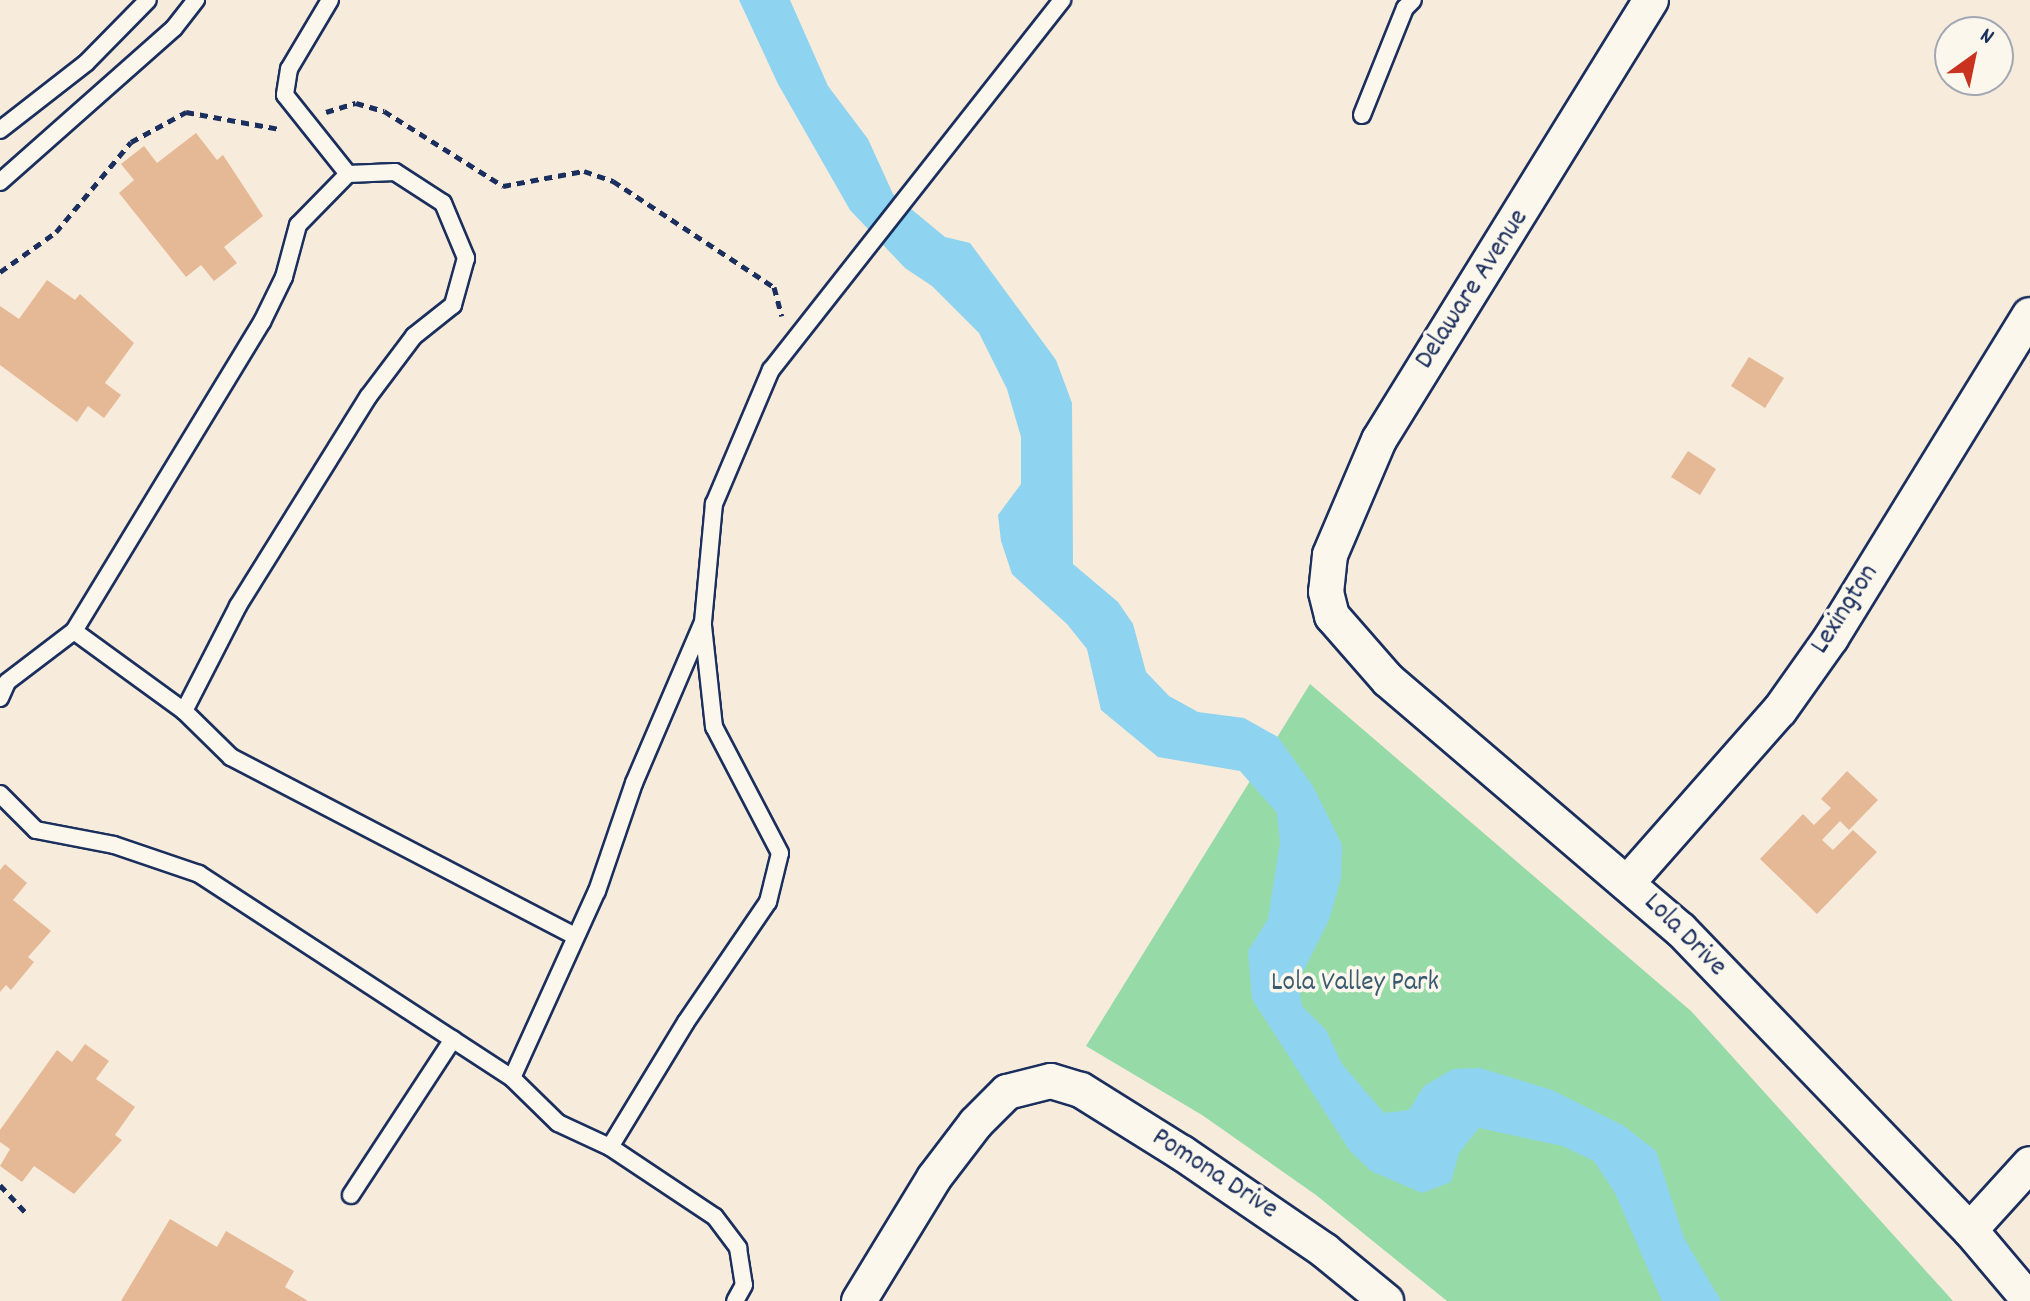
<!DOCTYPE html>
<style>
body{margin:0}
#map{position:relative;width:2030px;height:1301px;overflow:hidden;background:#f7ebdb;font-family:Dekko,sans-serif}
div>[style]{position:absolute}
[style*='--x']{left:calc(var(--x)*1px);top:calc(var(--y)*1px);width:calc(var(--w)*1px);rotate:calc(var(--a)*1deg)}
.green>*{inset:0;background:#96dba7}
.water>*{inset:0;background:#8ed3f0}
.building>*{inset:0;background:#e5b996}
.path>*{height:5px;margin-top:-2.5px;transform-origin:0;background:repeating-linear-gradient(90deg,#1b2f5e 0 8px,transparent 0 14px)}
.roads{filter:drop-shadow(2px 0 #1b2f5e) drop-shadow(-2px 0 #1b2f5e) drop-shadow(0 2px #1b2f5e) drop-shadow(0 -2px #1b2f5e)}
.lane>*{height:16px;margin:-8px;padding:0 8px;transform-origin:8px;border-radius:8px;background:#fbf7ec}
.street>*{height:34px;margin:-17px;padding:0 17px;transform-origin:17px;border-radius:17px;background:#fbf7ec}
span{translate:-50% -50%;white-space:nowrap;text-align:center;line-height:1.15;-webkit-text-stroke:7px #fbf7ec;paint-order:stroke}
.street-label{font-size:28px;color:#1b2f5e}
.park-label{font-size:28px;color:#3a5a70}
.north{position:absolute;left:1934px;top:16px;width:80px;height:80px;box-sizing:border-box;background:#fbf7ec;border:2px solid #a1a7b3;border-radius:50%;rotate:33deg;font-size:22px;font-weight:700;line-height:32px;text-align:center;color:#1b2f5e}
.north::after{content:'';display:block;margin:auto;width:28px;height:36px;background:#c8321e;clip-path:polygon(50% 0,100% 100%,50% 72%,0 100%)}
</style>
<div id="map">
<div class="green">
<div style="clip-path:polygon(1310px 684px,1691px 1011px,1953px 1301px,1447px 1301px,1316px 1195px,1202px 1115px,1086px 1046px)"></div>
</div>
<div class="water">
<div style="clip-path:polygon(739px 0,790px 0,828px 86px,868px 139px,893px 194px,945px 237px,970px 243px,1056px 360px,1072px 403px,1073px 564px,1118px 602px,1133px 624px,1146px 672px,1169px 696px,1198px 712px,1244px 718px,1278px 737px,1313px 786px,1342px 845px,1341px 878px,1329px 920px,1298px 982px,1302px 1006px,1326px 1030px,1342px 1064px,1384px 1113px,1409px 1110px,1424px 1086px,1453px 1069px,1480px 1068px,1552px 1090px,1624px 1126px,1656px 1151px,1684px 1238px,1721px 1301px,1662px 1301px,1615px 1193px,1594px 1161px,1562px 1146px,1479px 1128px,1459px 1153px,1451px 1182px,1422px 1193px,1371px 1171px,1350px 1151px,1252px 999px,1248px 951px,1268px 919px,1280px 843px,1277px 813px,1240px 771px,1158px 757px,1101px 710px,1087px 649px,1067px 624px,1012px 574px,1001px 541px,998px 515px,1021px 484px,1021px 437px,1007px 389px,979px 333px,932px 286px,905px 268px,850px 210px,778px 84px)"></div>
</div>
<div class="building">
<div style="clip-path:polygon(196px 133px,217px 160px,223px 155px,263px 216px,224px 247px,237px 263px,214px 281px,201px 265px,186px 277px,119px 193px,134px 180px,121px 164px,144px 146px,157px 163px)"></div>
<div style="clip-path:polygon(47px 280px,75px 300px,80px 294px,134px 343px,105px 383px,121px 395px,104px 418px,88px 406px,77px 422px,0 365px,0 306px,19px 319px)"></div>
<div style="clip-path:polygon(1749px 357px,1784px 378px,1765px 408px,1731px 386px)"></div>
<div style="clip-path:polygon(1688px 451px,1716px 469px,1700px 495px,1671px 477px)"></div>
<div style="clip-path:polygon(1847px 771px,1878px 800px,1849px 830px,1840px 821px,1822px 840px,1833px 850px,1853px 830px,1877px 852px,1817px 914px,1760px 859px,1803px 814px,1814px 825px,1831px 808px,1821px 799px)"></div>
<div style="clip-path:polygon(5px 864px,27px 883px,13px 900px,51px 931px,28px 957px,34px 962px,11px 990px,6px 985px,0 992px,0 870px)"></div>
<div style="clip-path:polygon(85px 1044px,109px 1061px,96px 1079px,135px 1107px,115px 1135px,122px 1140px,74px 1194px,34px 1166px,22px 1182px,0 1166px,10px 1149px,0 1142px,0 1130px,57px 1050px,72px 1062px)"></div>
<div style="clip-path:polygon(170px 1219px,217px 1247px,226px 1231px,294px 1271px,285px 1287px,308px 1301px,121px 1301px)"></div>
</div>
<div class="path">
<div style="--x:326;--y:112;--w:31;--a:-17"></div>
<div style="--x:356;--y:103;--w:29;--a:16"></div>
<div style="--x:384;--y:111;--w:141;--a:32.2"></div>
<div style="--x:503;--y:186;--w:82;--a:-10.5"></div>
<div style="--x:584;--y:171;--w:31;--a:19"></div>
<div style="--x:613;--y:181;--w:193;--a:33.4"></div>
<div style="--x:774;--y:287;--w:30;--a:75"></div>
<div style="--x:0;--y:272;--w:69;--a:-35.5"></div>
<div style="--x:56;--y:232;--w:117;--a:-50.2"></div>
<div style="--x:131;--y:142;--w:63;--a:-28.6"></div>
<div style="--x:186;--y:112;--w:96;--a:10.3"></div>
<div style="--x:0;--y:1185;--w:40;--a:47"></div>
</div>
<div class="roads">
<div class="lane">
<div style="--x:330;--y:0;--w:80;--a:120.7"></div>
<div style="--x:289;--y:69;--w:26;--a:99"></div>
<div style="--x:285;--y:95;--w:101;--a:51.4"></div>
<div style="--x:1362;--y:115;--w:115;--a:-68.1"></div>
<div style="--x:1405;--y:8;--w:11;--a:-45"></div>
<div style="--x:0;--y:130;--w:109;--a:-37.9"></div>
<div style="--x:86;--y:63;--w:88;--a:-45.5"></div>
<div style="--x:0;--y:182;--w:232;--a:-41.5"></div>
<div style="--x:174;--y:28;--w:36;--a:-52"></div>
<div style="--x:74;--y:631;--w:136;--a:36"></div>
<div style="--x:184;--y:711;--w:66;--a:44.4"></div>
<div style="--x:231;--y:757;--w:388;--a:27.5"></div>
<div style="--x:0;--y:698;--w:17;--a:-66"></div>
<div style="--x:7;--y:682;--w:84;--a:-37.3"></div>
<div style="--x:74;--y:631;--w:362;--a:-58.7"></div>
<div style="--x:262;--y:322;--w:50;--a:-63.9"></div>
<div style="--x:284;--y:277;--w:54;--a:-74.9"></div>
<div style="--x:298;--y:225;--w:71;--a:-45.6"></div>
<div style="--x:348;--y:174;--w:47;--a:-2.4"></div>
<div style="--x:395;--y:172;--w:57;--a:32.9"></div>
<div style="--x:443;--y:203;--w:60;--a:67.3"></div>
<div style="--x:466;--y:258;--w:49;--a:105.5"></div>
<div style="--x:453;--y:305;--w:50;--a:141.5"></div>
<div style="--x:414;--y:336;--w:76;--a:127"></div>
<div style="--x:368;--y:397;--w:246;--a:121.9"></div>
<div style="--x:238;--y:606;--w:118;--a:117.2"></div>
<div style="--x:0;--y:794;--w:51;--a:45"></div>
<div style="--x:36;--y:830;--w:79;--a:10.9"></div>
<div style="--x:114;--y:845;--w:90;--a:18.8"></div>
<div style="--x:199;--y:874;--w:374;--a:33.1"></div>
<div style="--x:512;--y:1078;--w:64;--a:44.4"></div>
<div style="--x:558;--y:1123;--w:57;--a:24.8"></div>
<div style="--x:610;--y:1147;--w:126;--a:33.7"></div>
<div style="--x:715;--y:1217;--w:39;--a:53"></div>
<div style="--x:738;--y:1248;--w:37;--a:81"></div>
<div style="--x:744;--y:1285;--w:18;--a:119"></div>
<div style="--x:512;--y:1078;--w:205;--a:-65.6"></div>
<div style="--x:597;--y:891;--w:114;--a:-71.1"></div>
<div style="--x:634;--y:783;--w:175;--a:-66.8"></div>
<div style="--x:703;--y:622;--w:119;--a:-84.7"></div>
<div style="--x:714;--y:504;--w:146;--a:-67"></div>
<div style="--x:771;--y:370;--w:471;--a:-51.8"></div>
<div style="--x:610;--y:1147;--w:146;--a:-58.7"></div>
<div style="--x:686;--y:1022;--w:145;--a:-55.7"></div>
<div style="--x:768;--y:902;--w:50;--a:-76.2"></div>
<div style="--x:780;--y:853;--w:142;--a:-117.6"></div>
<div style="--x:714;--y:727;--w:102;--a:-96.2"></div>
<div style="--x:351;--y:1195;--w:186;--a:-56.8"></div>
</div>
<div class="street">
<div style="--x:1651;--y:0;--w:517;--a:121.72"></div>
<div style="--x:1379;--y:440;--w:125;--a:113.1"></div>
<div style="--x:1330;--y:555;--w:37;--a:96"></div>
<div style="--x:1326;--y:592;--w:25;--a:76"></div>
<div style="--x:1332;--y:616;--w:85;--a:48.8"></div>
<div style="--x:1388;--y:680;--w:385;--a:40.5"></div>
<div style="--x:1681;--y:930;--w:417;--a:46.1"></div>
<div style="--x:1970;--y:1230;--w:93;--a:49.8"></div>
<div style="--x:1629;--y:881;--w:228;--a:-48.6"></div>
<div style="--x:1780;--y:710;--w:88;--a:-54.7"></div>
<div style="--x:1831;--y:638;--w:379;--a:-58.4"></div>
<div style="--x:1970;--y:1230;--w:89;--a:-47.7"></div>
<div style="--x:859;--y:1301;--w:144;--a:-58.6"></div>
<div style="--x:934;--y:1178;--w:69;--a:-52.6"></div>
<div style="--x:976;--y:1123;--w:44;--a:-45"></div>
<div style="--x:1007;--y:1092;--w:45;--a:-14"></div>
<div style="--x:1051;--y:1081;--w:31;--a:17"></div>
<div style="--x:1081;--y:1090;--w:119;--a:32"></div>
<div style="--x:1182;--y:1153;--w:173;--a:34.4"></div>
<div style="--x:1325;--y:1251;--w:79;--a:39.3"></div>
</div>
</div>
<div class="street-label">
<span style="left:1473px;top:290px;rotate:-57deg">Delaware Avenue</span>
<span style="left:1846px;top:610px;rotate:-57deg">Lexington</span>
<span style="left:1684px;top:936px;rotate:45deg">Lola Drive</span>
<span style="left:1214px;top:1175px;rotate:33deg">Pomona Drive</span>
</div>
<div class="park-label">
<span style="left:1355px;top:984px">Lola Valley Park</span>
</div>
<div class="north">N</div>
</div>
